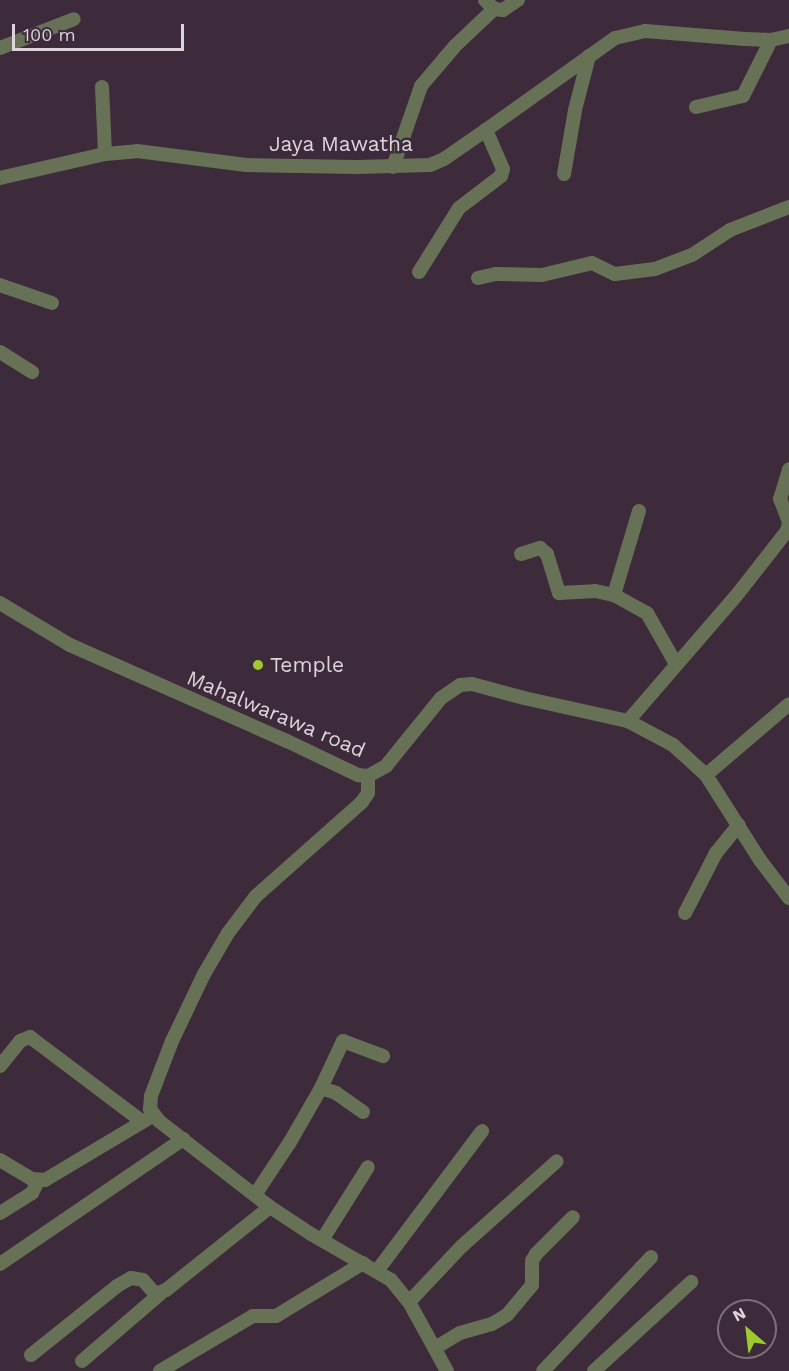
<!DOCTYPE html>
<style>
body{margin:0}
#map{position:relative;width:789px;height:1371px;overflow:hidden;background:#3d2b3c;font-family:"Work Sans",sans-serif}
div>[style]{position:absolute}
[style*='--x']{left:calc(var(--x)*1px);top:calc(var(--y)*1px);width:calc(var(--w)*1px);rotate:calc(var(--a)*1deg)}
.minor>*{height:14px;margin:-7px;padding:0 7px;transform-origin:7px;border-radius:7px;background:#667155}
.dots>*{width:16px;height:16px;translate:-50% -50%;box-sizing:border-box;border:3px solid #3d2b3c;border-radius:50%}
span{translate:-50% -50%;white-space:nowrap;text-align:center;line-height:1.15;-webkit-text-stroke:5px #3d2b3c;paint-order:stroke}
.street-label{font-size:21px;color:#ded2dd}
.poi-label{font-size:21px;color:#ded2dd}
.left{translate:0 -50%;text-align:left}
.north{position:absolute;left:717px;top:1299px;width:60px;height:60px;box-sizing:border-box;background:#3d2b3c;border:2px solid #7d6e7c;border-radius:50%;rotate:332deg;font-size:16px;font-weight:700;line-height:24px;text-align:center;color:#ded2dd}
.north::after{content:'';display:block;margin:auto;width:21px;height:27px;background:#9eca2f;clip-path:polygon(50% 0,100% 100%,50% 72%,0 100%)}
.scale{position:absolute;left:12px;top:24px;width:172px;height:27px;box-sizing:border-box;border:3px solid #ded2dd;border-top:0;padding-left:8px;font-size:18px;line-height:21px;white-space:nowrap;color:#ded2dd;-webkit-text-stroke:4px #3d2b3c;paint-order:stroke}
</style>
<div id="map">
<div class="minor">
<div style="--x:485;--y:0;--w:13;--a:45"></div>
<div style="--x:494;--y:9;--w:9;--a:6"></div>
<div style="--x:503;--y:10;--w:18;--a:-34"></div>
<div style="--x:0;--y:48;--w:79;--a:-21.4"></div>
<div style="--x:102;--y:87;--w:67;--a:87.4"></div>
<div style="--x:696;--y:107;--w:48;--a:-13.2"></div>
<div style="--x:743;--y:96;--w:63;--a:-63.4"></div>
<div style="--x:393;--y:167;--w:86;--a:-70.9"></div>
<div style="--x:421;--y:86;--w:52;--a:-49.6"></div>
<div style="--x:455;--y:46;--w:54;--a:-43.5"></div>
<div style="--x:564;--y:174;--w:65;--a:-80.2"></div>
<div style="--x:575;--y:110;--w:56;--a:-75.5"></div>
<div style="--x:0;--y:178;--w:108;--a:-12.9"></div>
<div style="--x:105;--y:154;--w:32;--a:-5"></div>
<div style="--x:137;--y:151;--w:110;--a:7.3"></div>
<div style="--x:246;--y:165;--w:111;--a:1"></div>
<div style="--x:357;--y:167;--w:73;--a:-1.6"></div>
<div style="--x:430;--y:165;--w:15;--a:-23"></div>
<div style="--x:444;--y:159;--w:51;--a:-34.6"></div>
<div style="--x:486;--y:130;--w:158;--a:-35.5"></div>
<div style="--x:615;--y:38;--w:31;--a:-13"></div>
<div style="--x:645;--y:31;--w:100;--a:4.6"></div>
<div style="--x:745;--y:39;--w:26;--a:2"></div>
<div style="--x:771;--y:40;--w:18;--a:-13"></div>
<div style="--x:419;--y:272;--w:75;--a:-58"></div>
<div style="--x:459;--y:208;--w:53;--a:-37.3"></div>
<div style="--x:501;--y:176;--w:7;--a:-74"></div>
<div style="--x:503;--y:169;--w:43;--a:-113.6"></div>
<div style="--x:478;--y:278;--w:18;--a:-13"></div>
<div style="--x:496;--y:274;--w:46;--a:1.2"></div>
<div style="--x:542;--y:275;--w:51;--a:-13.5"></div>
<div style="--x:592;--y:263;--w:25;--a:26"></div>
<div style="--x:615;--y:274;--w:40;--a:-7.1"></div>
<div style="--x:655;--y:269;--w:40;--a:-21"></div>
<div style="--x:692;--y:255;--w:45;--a:-33.3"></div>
<div style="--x:730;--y:230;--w:63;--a:-21.3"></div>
<div style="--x:0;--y:285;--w:55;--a:19.1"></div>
<div style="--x:0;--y:352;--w:38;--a:32"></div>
<div style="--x:639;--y:511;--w:88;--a:106.6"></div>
<div style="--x:614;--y:595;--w:38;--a:29"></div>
<div style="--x:647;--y:613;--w:59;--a:60.4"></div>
<div style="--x:521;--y:554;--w:20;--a:-18"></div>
<div style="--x:540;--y:548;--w:9;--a:41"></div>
<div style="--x:547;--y:554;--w:41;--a:72.9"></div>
<div style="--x:559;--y:593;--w:36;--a:-3"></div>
<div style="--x:595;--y:591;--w:19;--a:12"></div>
<div style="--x:0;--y:603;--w:82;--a:31"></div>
<div style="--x:70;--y:645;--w:237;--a:23.9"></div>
<div style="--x:287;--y:741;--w:79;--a:25.6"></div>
<div style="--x:358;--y:775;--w:10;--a:6"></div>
<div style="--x:368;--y:776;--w:21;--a:-29"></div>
<div style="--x:386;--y:766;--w:87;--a:-51"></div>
<div style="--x:441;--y:698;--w:23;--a:-34"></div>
<div style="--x:460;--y:685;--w:12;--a:-5"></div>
<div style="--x:472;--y:684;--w:54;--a:15.1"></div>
<div style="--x:524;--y:698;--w:107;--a:12.5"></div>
<div style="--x:628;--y:721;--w:51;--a:28.1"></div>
<div style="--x:673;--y:745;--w:45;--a:42.3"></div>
<div style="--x:706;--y:775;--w:101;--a:57.6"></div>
<div style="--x:760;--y:860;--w:48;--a:52.7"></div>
<div style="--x:628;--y:721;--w:165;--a:-49.2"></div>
<div style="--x:736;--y:596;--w:83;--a:-51.9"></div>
<div style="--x:787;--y:531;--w:9;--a:-77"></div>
<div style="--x:789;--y:522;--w:25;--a:-111"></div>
<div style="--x:780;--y:499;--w:31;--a:-73"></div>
<div style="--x:706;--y:775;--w:109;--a:-40.5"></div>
<div style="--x:368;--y:776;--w:17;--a:90"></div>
<div style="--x:368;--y:793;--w:11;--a:124"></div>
<div style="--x:362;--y:802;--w:142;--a:138.4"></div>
<div style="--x:256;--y:896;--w:46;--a:127.1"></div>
<div style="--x:228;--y:933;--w:48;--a:120.3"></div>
<div style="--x:204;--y:974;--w:74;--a:115.5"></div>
<div style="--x:172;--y:1041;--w:59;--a:110.9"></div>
<div style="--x:151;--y:1096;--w:13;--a:94"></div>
<div style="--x:150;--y:1109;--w:15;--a:53"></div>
<div style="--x:159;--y:1121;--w:140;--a:37.8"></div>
<div style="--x:270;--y:1207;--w:49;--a:33.4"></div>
<div style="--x:311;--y:1234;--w:92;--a:29.9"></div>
<div style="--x:391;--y:1280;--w:28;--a:51"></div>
<div style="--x:409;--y:1302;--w:79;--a:61.2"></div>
<div style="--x:685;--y:913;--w:68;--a:-62.7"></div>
<div style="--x:716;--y:853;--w:36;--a:-51"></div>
<div style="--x:0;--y:1066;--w:32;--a:-51"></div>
<div style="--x:20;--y:1041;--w:11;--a:-22"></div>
<div style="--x:30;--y:1037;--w:141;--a:37"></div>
<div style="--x:321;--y:1088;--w:16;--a:18"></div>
<div style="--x:336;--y:1093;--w:33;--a:35"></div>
<div style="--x:0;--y:1160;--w:37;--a:31"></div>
<div style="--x:32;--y:1179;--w:13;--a:4"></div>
<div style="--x:45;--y:1180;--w:121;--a:-30.8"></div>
<div style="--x:255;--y:1195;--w:64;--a:-56.6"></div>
<div style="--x:290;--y:1142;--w:62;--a:-60.1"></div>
<div style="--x:321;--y:1088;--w:52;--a:-64.9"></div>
<div style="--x:343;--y:1041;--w:43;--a:20.6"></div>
<div style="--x:0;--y:1213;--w:38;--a:-32"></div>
<div style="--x:32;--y:1193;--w:13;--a:-63"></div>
<div style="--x:322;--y:1240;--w:86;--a:-57.8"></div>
<div style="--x:0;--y:1264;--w:222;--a:-34.3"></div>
<div style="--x:377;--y:1271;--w:175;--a:-53.1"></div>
<div style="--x:409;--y:1302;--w:77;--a:-46.6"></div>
<div style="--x:462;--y:1246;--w:127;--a:-41.8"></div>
<div style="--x:435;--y:1348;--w:29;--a:-31"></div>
<div style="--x:460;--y:1333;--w:33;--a:-16"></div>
<div style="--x:492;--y:1324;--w:17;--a:-31"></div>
<div style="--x:507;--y:1315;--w:39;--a:-50"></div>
<div style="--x:532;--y:1285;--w:24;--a:-90"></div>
<div style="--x:532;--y:1261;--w:8;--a:-60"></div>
<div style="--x:536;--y:1254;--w:52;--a:-45"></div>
<div style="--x:31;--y:1355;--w:110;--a:-38.7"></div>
<div style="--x:117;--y:1286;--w:16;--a:-30"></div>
<div style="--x:131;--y:1278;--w:12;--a:9"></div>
<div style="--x:143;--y:1280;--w:18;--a:49"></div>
<div style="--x:155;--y:1294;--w:12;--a:-20"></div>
<div style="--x:166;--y:1290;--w:133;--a:-38.6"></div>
<div style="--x:82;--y:1361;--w:103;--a:-40.7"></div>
<div style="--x:160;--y:1371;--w:108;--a:-30.6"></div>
<div style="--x:253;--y:1316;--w:23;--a:0"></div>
<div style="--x:276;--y:1316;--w:102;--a:-31.3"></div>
<div style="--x:543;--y:1371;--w:157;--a:-46.5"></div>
<div style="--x:594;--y:1371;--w:132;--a:-42.5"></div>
</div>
<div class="dots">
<div style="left:258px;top:665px;background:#9eca2f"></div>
</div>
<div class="street-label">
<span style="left:341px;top:144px">Jaya Mawatha</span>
<span style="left:276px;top:714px;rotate:23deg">Mahalwarawa road</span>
</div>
<div class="poi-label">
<span class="left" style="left:270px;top:665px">Temple</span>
</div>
<div class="north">N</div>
<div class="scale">100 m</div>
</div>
